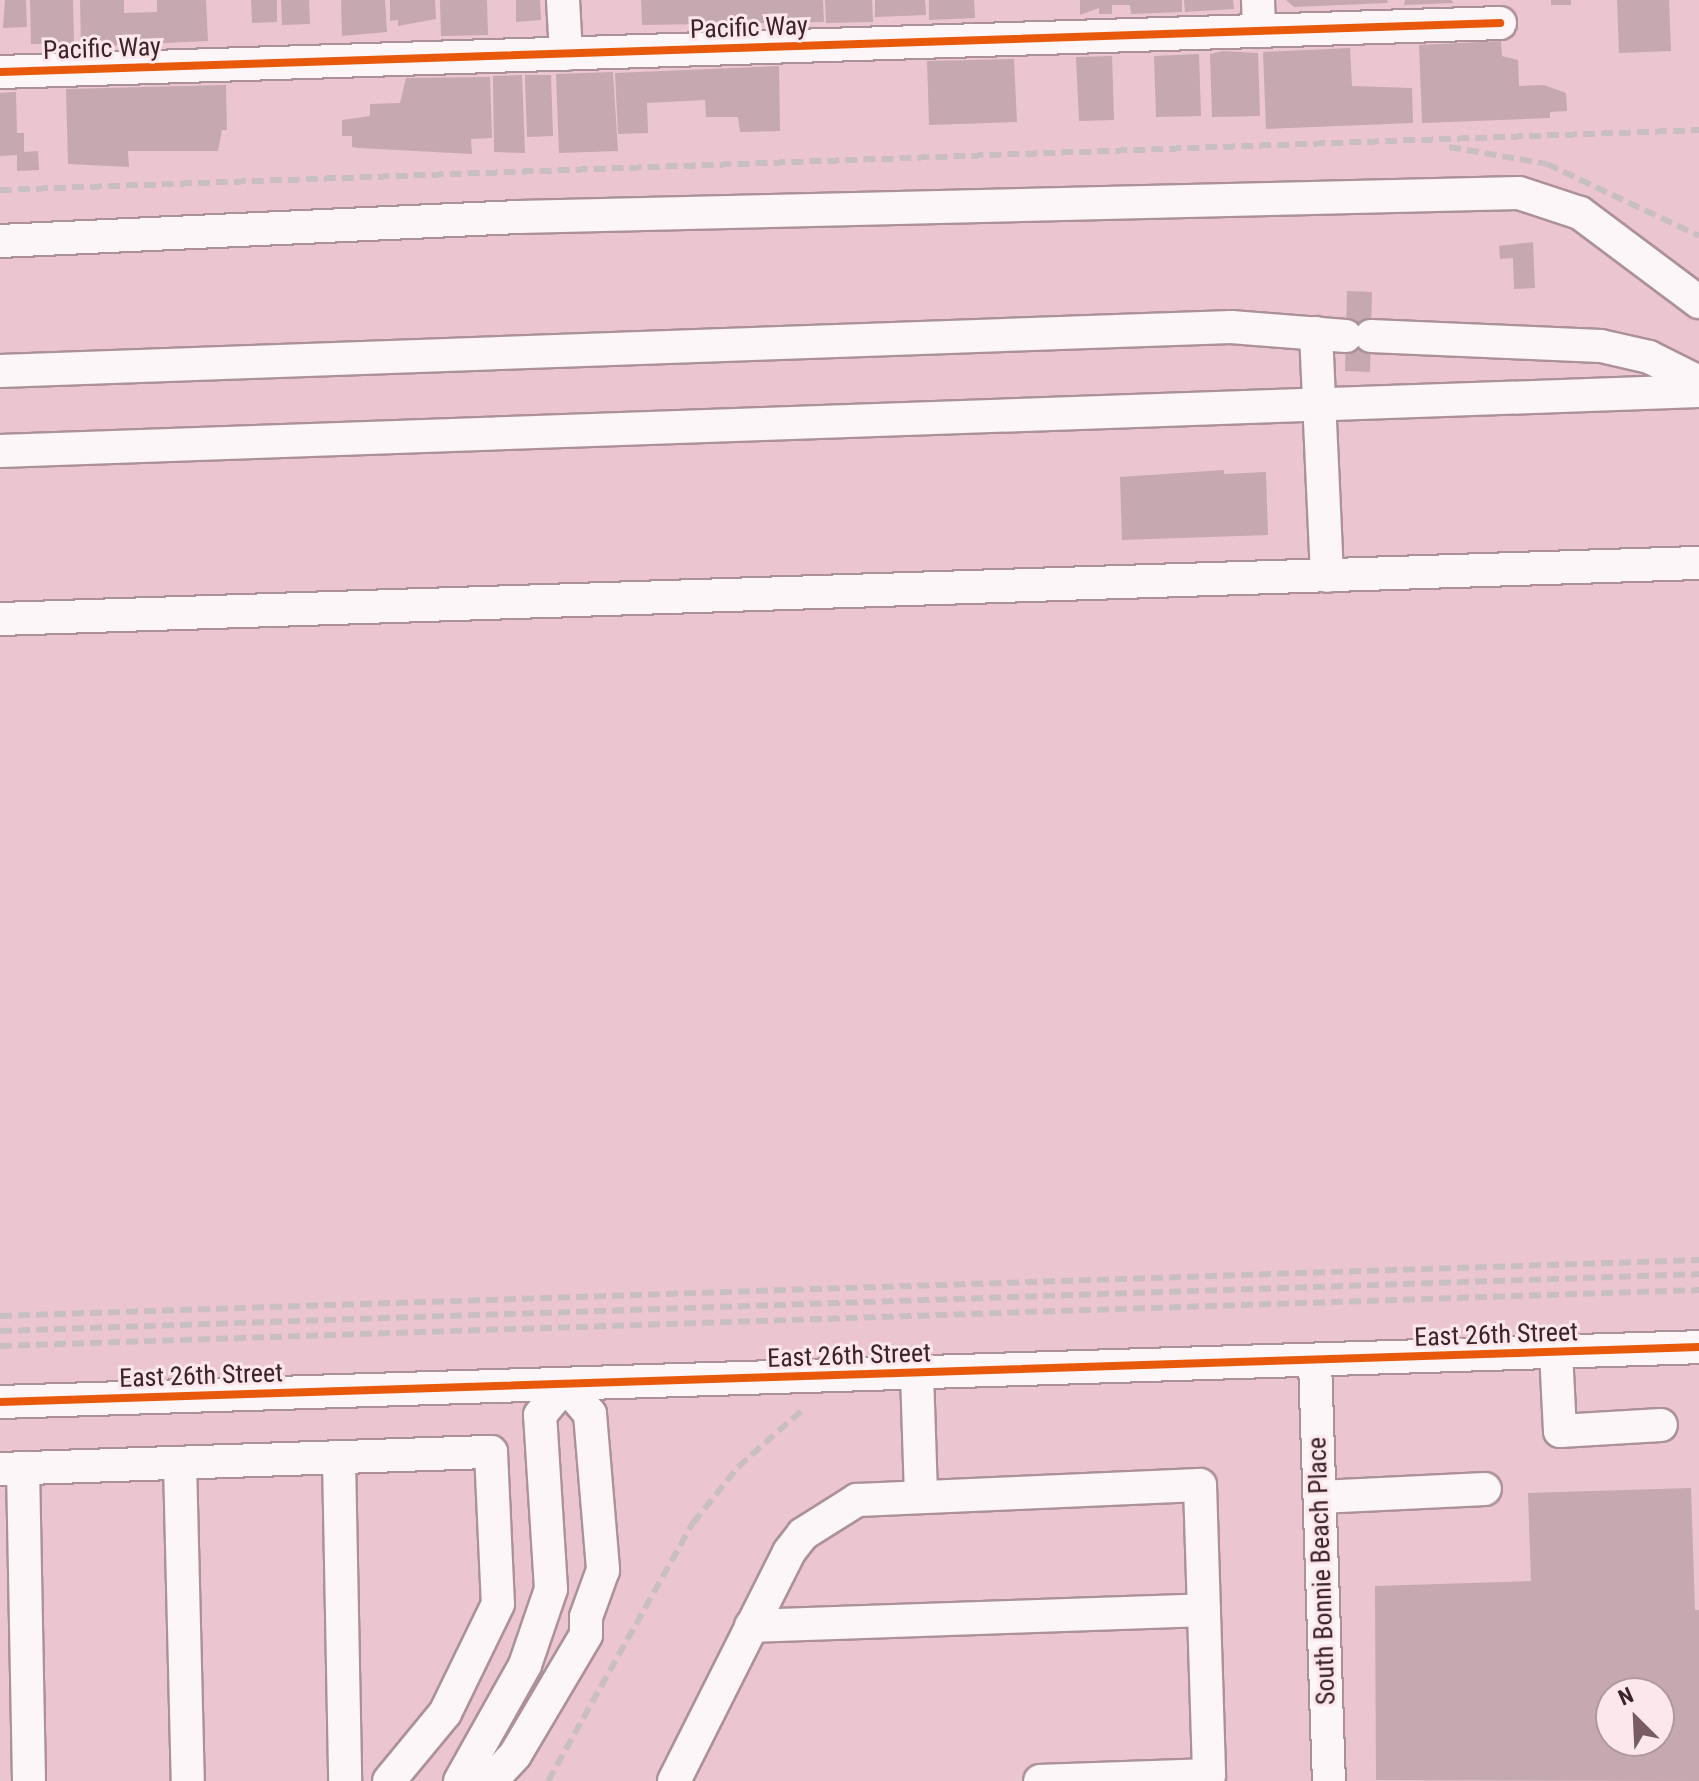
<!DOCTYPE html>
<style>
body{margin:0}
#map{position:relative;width:1699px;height:1781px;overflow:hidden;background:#ebc6d0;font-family:"Roboto Condensed",sans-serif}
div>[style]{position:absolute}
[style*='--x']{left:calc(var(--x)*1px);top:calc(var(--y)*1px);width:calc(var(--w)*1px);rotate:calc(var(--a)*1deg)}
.building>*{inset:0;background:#c5a8b0}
.roads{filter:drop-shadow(2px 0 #ad9199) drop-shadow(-2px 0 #ad9199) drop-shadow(0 2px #ad9199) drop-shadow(0 -2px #ad9199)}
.minor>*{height:32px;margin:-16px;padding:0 16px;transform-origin:16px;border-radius:16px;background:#fcf6f8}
.rail>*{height:6px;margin-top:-3px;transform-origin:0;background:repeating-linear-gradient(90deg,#c9bfc2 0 12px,transparent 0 18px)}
.cycleway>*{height:8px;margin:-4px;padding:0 4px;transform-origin:4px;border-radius:4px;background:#e8590c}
span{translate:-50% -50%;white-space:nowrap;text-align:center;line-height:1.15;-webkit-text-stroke:6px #fce7ec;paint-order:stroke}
.street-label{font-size:26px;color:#3c222a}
.north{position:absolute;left:1595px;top:1677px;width:80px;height:80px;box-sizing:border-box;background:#fce7ec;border:2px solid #af989e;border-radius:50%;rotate:336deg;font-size:22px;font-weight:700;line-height:32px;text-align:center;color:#3c222a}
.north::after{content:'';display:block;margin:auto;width:28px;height:36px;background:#795b64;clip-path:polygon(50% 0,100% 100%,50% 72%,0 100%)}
</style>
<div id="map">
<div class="building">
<div style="clip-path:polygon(5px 0,26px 0,27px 27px,3px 28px)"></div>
<div style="clip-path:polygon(30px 0,73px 0,74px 43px,31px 44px)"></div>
<div style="clip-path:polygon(80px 0,124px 0,124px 13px,157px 12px,157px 0,206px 0,208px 41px,81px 47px)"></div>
<div style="clip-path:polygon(251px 0,277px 0,277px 22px,252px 23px)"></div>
<div style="clip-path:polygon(281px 0,309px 0,310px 24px,282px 25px)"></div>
<div style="clip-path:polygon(341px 0,385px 0,387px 32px,342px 36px)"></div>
<div style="clip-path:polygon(390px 0,435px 0,436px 19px,398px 26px,398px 20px,390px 21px)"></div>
<div style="clip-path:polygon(440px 0,487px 0,488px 35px,441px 36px)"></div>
<div style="clip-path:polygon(516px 0,540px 0,541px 20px,516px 22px)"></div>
<div style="clip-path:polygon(641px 0,823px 0,824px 22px,642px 25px)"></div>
<div style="clip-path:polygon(825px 0,872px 0,873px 22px,826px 23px)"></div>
<div style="clip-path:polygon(875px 0,925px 0,926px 15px,875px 17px)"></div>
<div style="clip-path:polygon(929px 0,974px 0,975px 18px,929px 20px)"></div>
<div style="clip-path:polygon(1080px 0,1182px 0,1182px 12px,1131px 14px,1130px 5px,1112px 5px,1112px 14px,1099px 14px,1099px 8px,1080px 15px)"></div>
<div style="clip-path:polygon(1184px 0,1233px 0,1234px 9px,1185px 12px)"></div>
<div style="clip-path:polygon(1286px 0,1387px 0,1388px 3px,1294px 7px)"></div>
<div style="clip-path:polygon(1405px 0,1451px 0,1454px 3px,1404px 5px)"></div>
<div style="clip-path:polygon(1551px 0,1571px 0,1571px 5px,1551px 5px)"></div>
<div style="clip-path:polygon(1617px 0,1669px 0,1671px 51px,1619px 53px)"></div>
<div style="clip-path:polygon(1501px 41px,1502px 56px,1518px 60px,1519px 86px,1544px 85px,1566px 93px,1567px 111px,1550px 112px,1550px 118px,1422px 123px,1419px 45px)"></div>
<div style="clip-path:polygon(1350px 48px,1352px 86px,1412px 88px,1413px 123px,1266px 129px,1263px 52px)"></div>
<div style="clip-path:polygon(1223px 51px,1258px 53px,1260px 116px,1212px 117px,1210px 54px)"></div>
<div style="clip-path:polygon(1199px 54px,1201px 116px,1156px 117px,1154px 56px)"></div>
<div style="clip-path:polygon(1112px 56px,1114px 120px,1079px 121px,1076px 57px)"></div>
<div style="clip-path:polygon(1014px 59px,1017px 122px,929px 125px,927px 61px)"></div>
<div style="clip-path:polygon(779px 66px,780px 131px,740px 132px,738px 117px,706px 117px,705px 100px,647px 103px,648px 133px,618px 134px,615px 73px)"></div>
<div style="clip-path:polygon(613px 72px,618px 151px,559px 153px,556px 74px)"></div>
<div style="clip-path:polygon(522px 75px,525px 153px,494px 152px,493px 76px)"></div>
<div style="clip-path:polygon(525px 75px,551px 75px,553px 136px,527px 137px)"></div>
<div style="clip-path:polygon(490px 77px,492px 138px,471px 139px,472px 154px,359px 148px,352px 147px,352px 136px,342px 136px,342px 120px,370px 116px,370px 104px,400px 103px,406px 78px)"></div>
<div style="clip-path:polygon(226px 85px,227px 130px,222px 130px,218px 151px,128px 151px,129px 167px,68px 164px,66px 89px)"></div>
<div style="clip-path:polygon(16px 92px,17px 133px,24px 133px,24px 152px,38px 151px,39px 170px,17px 171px,17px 155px,0 156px,0 93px)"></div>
<div style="clip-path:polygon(1533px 242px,1535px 288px,1514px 289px,1513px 258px,1500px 259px,1499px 246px)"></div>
<div style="clip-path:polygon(1347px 291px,1372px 292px,1370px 372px,1345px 371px)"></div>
<div style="clip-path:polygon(1224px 470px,1224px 474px,1266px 472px,1268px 535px,1122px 540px,1120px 477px)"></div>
<div style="clip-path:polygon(evenodd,1691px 1488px,1695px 1610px,1699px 1610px,1699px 1781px,1376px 1780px,1375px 1586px,1531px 1581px,1528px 1493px,1691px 1488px,1611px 1693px,1659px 1693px,1659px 1741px,1611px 1741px,1611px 1693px)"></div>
</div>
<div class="roads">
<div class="minor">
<div style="--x:563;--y:0;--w:54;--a:86.8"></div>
<div style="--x:1258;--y:0;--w:31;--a:88"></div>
<div style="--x:0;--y:72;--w:1501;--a:-1.87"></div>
<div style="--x:0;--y:241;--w:519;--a:-2.65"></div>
<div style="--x:518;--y:217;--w:1001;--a:-1.37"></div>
<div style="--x:1519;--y:193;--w:64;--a:18.2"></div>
<div style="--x:1580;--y:213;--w:149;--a:36.8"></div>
<div style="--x:1316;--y:333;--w:243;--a:87.4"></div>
<div style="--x:1371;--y:336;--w:230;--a:2.5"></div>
<div style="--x:1601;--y:346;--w:49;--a:12.9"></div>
<div style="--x:1649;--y:357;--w:56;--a:26.6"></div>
<div style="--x:0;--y:371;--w:1232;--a:-2.05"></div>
<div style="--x:1231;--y:327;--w:115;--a:4.5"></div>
<div style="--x:0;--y:451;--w:1700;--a:-2.02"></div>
<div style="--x:0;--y:619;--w:1700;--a:-1.89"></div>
<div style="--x:1556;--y:1352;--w:79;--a:87.1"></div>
<div style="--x:1560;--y:1431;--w:101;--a:-3.4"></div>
<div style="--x:1315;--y:1362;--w:419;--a:88.1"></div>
<div style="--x:917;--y:1374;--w:120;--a:88.1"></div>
<div style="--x:0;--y:1402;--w:1700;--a:-1.85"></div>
<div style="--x:339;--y:1458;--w:323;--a:88.9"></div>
<div style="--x:180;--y:1463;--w:318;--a:88.6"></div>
<div style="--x:23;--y:1468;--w:313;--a:88.9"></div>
<div style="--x:0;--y:1469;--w:491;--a:-2"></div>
<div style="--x:491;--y:1452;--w:152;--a:87.4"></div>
<div style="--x:498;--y:1604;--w:121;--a:115.9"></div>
<div style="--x:445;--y:1713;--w:88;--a:129.5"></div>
<div style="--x:1320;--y:1497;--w:165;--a:-2.8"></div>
<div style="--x:751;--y:1626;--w:453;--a:-2"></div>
<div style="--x:460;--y:1781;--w:133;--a:-60.7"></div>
<div style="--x:525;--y:1665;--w:80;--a:-71.1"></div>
<div style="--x:551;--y:1589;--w:174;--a:-93.6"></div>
<div style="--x:540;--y:1415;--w:39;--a:-50"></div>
<div style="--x:565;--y:1385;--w:38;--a:49"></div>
<div style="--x:590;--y:1414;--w:157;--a:85.2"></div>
<div style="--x:603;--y:1570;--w:50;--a:109.9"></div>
<div style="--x:586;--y:1617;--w:18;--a:90"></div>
<div style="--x:586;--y:1635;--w:139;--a:120.6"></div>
<div style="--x:515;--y:1755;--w:35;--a:133"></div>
<div style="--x:674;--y:1781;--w:256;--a:-63.3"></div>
<div style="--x:789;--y:1552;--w:23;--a:-52"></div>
<div style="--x:803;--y:1534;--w:64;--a:-32.2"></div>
<div style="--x:857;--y:1500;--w:343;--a:-2.5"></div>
<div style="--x:1200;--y:1485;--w:290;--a:88.2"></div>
<div style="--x:1209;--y:1775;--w:169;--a:178"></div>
</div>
</div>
<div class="rail">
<div style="--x:1449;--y:147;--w:99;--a:9.8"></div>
<div style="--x:1547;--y:164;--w:168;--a:25.3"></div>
<div style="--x:0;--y:190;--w:1700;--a:-2.02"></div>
<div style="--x:0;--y:1316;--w:1700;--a:-1.89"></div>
<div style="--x:0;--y:1331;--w:1700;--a:-1.92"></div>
<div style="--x:0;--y:1346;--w:1700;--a:-1.89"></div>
<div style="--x:548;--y:1781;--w:296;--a:-60.7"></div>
<div style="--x:693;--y:1523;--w:72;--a:-51.2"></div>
<div style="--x:738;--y:1467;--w:84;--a:-41.6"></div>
</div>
<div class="cycleway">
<div style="--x:0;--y:72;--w:1501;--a:-1.87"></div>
<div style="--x:0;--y:1402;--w:1700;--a:-1.85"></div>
</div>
<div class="street-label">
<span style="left:749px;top:28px;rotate:-2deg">Pacific Way</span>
<span style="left:102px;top:49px;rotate:-2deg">Pacific Way</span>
<span style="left:1496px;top:1335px;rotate:-2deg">East 26th Street</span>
<span style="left:849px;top:1356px;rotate:-2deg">East 26th Street</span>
<span style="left:201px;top:1376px;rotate:-2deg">East 26th Street</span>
<span style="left:1322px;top:1571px;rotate:-92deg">South Bonnie Beach Place</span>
</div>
<div class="north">N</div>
</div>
